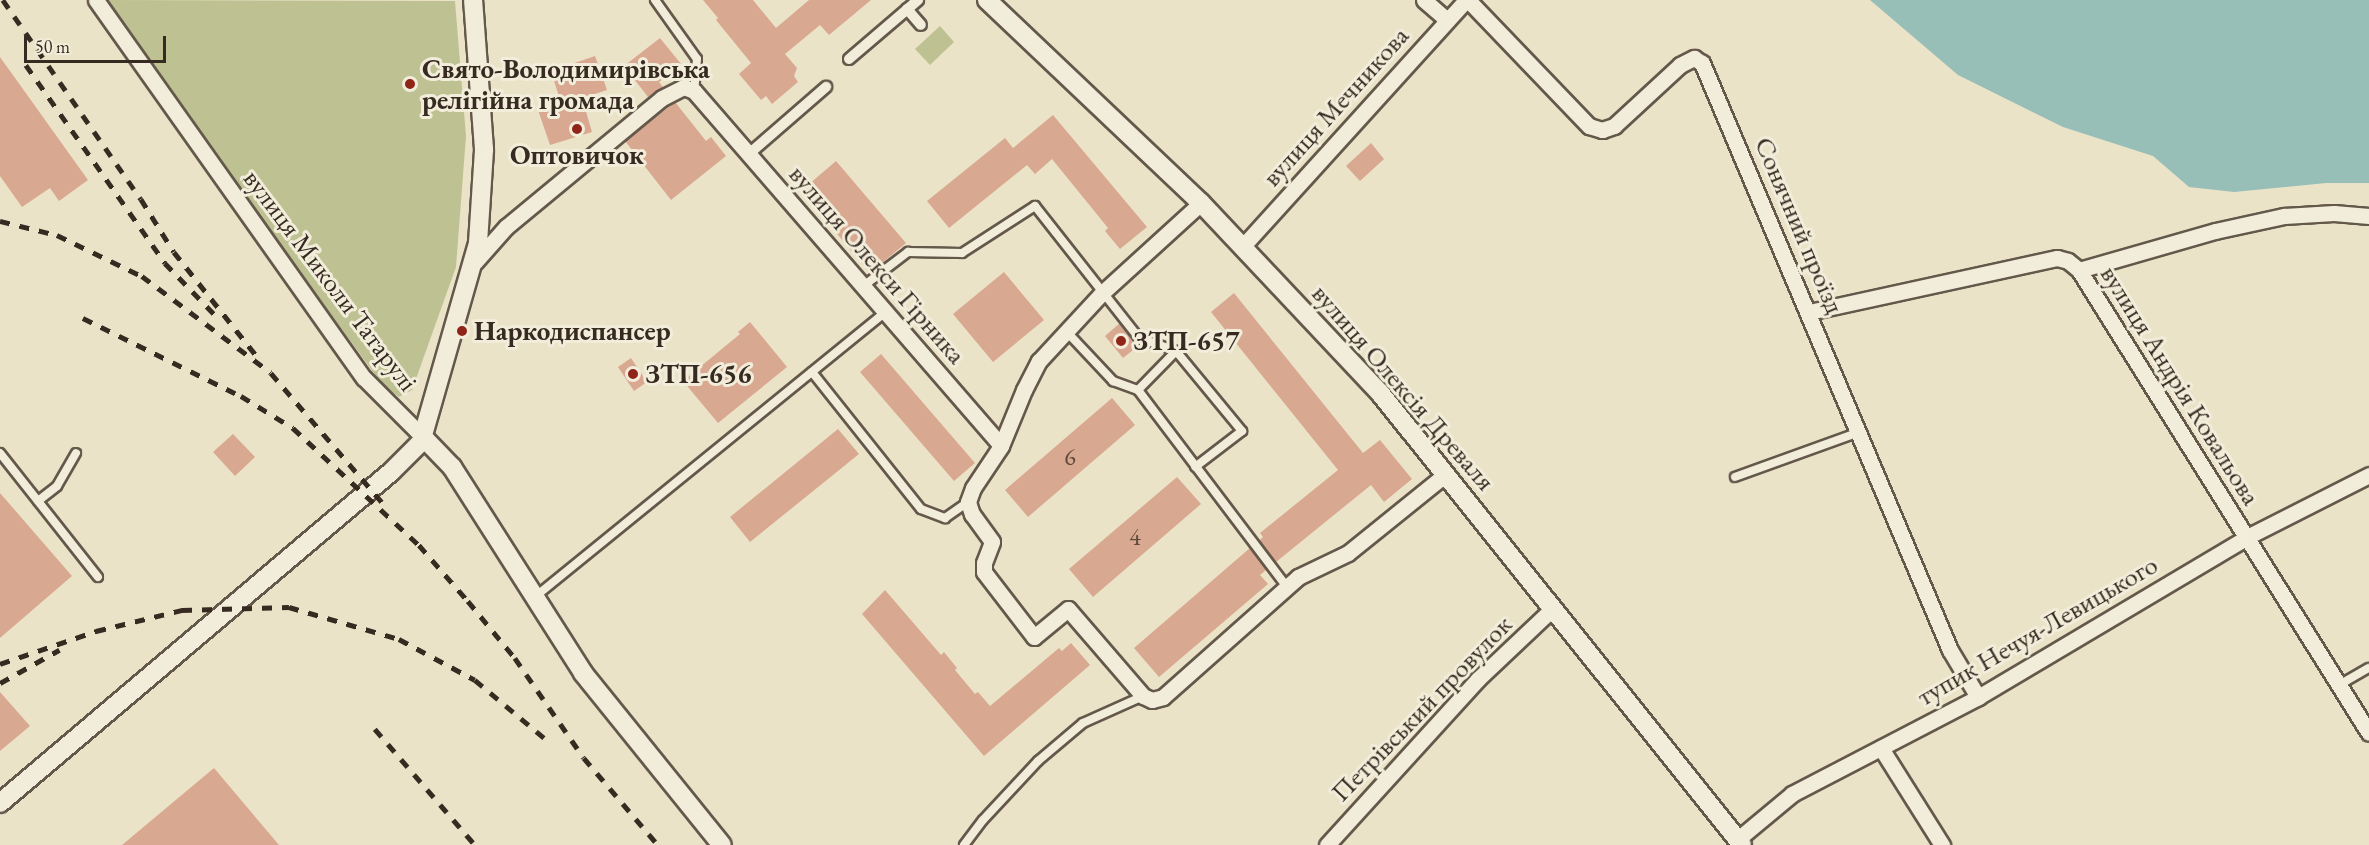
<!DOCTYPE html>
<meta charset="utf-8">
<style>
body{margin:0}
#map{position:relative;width:2369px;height:845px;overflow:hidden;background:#ebe3c8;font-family:"EB Garamond",serif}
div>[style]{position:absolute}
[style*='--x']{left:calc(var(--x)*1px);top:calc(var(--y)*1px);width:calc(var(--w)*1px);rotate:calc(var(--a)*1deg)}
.green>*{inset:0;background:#bec191}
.water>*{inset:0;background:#98beb8}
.building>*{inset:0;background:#d9a890}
.roads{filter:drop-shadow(2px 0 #64584b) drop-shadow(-2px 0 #64584b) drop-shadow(0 2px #64584b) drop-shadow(0 -2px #64584b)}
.service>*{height:8px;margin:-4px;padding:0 4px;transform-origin:4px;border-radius:4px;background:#f2eddb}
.pedestrian>*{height:10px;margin:-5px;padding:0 5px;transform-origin:5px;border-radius:5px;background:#f2eddb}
.minor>*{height:15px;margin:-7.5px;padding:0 7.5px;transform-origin:7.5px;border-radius:7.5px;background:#f2eddb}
.tertiary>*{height:18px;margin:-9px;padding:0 9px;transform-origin:9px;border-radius:9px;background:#f2eddb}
.rail>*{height:4.5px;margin-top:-2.25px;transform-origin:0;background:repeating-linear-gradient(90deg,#372a21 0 10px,transparent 0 20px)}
.dots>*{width:16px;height:16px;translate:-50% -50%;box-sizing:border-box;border:3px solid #f2eddb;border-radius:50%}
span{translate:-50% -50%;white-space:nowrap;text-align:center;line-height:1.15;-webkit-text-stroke:6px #f2eddb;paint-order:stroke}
.number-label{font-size:24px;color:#604a3d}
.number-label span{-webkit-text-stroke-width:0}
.poi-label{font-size:27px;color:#372a21;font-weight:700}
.left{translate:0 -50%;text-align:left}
.street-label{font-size:27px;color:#372a21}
.scale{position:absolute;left:24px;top:36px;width:142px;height:27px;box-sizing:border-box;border:3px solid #372a21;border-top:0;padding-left:8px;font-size:18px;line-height:21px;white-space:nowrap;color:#372a21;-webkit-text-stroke:4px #f2eddb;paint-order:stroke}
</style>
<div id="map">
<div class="green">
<div style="clip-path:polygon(103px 0,455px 1px,466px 136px,456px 267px,412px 390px,399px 397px,382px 384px,102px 3px)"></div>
<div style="clip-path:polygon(940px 26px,954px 42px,930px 65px,915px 49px)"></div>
</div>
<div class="water">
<div style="clip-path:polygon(1870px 0,2369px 0,2369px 183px,2326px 183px,2234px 192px,2189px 187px,2153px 156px,2063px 127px,1958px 75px)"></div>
</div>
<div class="building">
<div style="clip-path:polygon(703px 0,753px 0,776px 28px,809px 0,871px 0,829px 35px,820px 25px,785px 54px,797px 68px,794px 76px,798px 82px,772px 104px,766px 96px,761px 100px,739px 74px,751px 63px,716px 20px,718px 18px)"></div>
<div style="clip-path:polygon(660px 38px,681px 64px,659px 82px,663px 87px,648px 97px,624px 66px)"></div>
<div style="clip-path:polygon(595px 56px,607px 90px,582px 98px,592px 132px,550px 145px,538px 110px,561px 103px,551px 71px)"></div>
<div style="clip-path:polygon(0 57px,88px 180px,59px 201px,50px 188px,22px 207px,0 176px)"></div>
<div style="clip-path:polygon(675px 102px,706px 141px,711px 137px,726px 156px,671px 200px,625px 141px)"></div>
<div style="clip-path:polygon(1053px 115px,1147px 227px,1120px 249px,1105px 231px,1108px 228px,1052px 159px,1035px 174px,1027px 165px,949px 228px,927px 201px,1005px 138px,1013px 148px)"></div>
<div style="clip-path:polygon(1371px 143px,1384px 159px,1360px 181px,1346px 166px)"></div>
<div style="clip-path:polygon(836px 161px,906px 243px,870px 273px,801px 191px)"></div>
<div style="clip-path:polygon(1004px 272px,1044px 320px,993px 362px,953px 314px)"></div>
<div style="clip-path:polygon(1234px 293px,1363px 453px,1380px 440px,1412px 479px,1384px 502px,1371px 485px,1276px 562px,1259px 541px,1263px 537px,1260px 533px,1338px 470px,1211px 312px)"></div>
<div style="clip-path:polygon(750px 322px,787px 367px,718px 423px,683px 381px,740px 334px,738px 332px)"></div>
<div style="clip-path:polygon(1120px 323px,1138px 346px,1123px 358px,1105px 336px)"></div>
<div style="clip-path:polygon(881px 354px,975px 463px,954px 481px,860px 372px)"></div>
<div style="clip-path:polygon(631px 358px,647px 382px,634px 391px,618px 367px)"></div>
<div style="clip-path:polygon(1112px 398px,1135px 425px,1028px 517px,1005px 490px)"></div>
<div style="clip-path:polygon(838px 429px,859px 454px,750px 542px,730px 517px)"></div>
<div style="clip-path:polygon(233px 434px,255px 457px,235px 476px,213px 452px)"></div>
<div style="clip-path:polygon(1177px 477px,1201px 504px,1093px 597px,1069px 569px)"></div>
<div style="clip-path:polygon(0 493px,72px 576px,0 638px)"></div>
<div style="clip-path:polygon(1250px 548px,1266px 570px,1260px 575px,1268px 584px,1159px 677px,1134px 648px)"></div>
<div style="clip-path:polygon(885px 590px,941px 655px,944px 652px,957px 668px,955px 670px,975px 694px,978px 692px,990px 706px,1059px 648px,1062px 651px,1071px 643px,1090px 665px,984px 756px,862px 614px)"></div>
<div style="clip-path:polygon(0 692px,30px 726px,0 751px)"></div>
<div style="clip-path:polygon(214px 768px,279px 845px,122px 845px)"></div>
</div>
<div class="roads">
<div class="service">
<div style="--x:655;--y:0;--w:72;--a:54.6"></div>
<div style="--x:697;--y:59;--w:32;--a:95"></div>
<div style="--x:862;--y:287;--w:58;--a:-37.3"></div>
<div style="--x:908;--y:252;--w:54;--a:1.1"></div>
<div style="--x:962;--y:253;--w:87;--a:-32.8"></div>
<div style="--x:1035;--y:206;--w:168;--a:51.8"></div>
<div style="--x:1139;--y:338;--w:39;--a:19"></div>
<div style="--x:1176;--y:351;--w:104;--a:50.5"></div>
<div style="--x:1242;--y:431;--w:59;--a:142.5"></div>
<div style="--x:1066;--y:331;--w:69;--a:46.8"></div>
<div style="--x:1113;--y:381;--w:27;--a:20"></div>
<div style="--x:1138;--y:390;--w:247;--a:52.9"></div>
<div style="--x:812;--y:372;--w:175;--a:51.5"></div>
<div style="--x:921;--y:509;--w:26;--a:21"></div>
<div style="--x:945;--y:518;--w:28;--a:-35"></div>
<div style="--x:1138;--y:390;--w:54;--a:-45.7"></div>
<div style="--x:0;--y:453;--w:158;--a:51.7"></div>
<div style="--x:1735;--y:477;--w:132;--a:-19.9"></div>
<div style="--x:38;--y:501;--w:24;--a:-38"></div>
<div style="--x:57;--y:486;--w:38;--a:-60"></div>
<div style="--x:536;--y:596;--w:449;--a:-39.1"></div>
<div style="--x:2339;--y:685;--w:34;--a:-30"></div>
<div style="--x:964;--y:845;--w:31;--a:-53"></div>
<div style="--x:983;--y:820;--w:81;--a:-47"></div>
<div style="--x:1038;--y:761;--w:59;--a:-40.2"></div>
<div style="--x:1083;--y:723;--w:66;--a:-24.2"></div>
</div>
<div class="pedestrian">
<div style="--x:907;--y:9;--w:21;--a:49"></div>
<div style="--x:849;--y:59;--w:91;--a:-40.5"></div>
<div style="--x:750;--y:153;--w:101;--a:-41"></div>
</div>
<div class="minor">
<div style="--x:96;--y:0;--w:463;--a:54.7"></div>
<div style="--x:364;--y:378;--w:83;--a:45"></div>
<div style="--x:1424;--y:0;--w:30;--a:41"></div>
<div style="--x:1468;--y:0;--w:175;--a:46.2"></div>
<div style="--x:1589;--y:126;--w:14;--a:17"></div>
<div style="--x:1602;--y:130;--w:13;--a:-18"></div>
<div style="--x:1614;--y:126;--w:90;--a:-42.7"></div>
<div style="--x:1680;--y:65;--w:16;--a:-27"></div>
<div style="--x:1694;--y:58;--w:9;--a:32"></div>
<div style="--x:1702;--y:63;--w:637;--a:67.1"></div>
<div style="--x:1950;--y:650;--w:55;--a:59.2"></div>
<div style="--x:1243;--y:246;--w:332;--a:-47.8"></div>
<div style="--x:475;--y:262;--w:47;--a:-48.5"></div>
<div style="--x:506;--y:227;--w:202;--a:-39.6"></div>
<div style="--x:662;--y:98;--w:25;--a:-27"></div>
<div style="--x:684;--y:87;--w:11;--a:22"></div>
<div style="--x:694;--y:91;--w:469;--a:49.1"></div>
<div style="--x:1001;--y:446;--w:61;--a:-67.7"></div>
<div style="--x:1024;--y:390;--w:33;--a:-63"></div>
<div style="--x:1039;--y:361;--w:93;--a:-47.2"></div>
<div style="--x:1102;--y:293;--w:134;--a:-42.3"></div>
<div style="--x:2079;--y:270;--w:141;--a:-16"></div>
<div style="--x:2215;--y:231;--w:71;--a:-12.3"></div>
<div style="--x:2284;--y:216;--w:50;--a:-3.4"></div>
<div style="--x:2334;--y:213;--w:35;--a:5"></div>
<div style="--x:1809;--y:312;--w:254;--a:-12.3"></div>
<div style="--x:2057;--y:258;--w:11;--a:15"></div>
<div style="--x:2068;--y:261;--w:14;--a:39"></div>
<div style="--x:2079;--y:270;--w:546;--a:57.94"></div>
<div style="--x:1001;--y:446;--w:50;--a:123.7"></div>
<div style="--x:973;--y:488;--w:15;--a:110"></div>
<div style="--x:968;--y:502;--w:13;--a:72"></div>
<div style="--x:972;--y:514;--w:34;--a:54"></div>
<div style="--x:992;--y:542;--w:22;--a:111"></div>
<div style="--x:984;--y:563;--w:9;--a:90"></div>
<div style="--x:984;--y:572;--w:82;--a:52.4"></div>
<div style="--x:1034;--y:637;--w:44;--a:-39.5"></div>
<div style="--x:1068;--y:609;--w:115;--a:49.2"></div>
<div style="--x:1143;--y:696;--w:10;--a:24"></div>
<div style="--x:1152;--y:700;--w:11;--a:-15"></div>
<div style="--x:1163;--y:697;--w:181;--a:-41.6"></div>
<div style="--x:1298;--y:577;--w:55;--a:-25.6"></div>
<div style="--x:1348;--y:553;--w:126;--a:-38.9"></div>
<div style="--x:1881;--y:748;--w:115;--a:57.8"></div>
<div style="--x:1738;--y:839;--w:70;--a:-39.8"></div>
<div style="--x:1792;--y:794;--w:210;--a:-27.5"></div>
<div style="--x:1978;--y:697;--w:313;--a:-30.7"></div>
<div style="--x:2247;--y:537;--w:137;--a:-26.9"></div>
<div style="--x:1327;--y:845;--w:224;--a:-47.7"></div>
<div style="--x:1478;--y:679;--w:103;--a:-43.4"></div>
</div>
<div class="tertiary">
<div style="--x:987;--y:0;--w:295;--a:43.5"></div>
<div style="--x:1201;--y:203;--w:261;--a:46.7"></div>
<div style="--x:1380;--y:393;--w:579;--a:51.31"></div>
<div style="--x:423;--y:437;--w:42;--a:46"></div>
<div style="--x:452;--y:467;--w:244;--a:57.5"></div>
<div style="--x:583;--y:673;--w:221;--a:51.1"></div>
<div style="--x:0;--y:803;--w:512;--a:-40.25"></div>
<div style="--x:391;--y:472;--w:42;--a:-45"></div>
<div style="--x:421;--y:442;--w:207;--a:-74"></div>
<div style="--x:478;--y:243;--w:94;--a:-86.3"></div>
<div style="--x:484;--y:149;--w:149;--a:-94.2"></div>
</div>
</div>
<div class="rail">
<div style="--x:3;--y:0;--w:242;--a:55.3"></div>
<div style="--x:141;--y:199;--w:62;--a:58.1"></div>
<div style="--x:174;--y:252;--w:137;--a:51.5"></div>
<div style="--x:26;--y:65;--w:242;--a:54.9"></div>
<div style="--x:165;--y:263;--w:71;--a:46.1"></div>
<div style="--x:0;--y:221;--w:59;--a:13.8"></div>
<div style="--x:57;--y:235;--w:94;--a:25.8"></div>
<div style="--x:142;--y:276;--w:161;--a:36.9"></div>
<div style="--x:271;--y:373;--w:170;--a:49.3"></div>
<div style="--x:83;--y:318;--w:176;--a:26.3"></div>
<div style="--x:241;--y:396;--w:61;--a:31.6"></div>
<div style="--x:293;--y:428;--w:172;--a:42.9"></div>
<div style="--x:419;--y:545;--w:74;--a:48.8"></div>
<div style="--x:468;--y:601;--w:74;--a:50.5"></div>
<div style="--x:515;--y:658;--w:121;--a:55.4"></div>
<div style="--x:584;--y:758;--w:114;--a:49.6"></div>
<div style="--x:0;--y:664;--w:102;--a:-19"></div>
<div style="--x:96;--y:631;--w:89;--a:-13.7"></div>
<div style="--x:182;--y:610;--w:107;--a:-1.6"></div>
<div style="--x:289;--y:607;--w:115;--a:16.2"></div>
<div style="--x:399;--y:639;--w:86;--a:28.3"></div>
<div style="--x:475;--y:680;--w:95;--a:39.9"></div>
<div style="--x:0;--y:683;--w:68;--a:-29.2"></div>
<div style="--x:375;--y:729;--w:153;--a:49.2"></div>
</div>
<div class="dots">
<div style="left:410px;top:84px;background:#8f2418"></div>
<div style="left:577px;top:129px;background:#8f2418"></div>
<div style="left:462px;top:331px;background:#8f2418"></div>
<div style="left:1121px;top:341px;background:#8f2418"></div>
<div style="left:633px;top:374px;background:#8f2418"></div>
</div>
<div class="number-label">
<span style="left:1070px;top:457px">6</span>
<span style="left:1135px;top:537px">4</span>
</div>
<div class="poi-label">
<span class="left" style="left:422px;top:84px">Свято-Володимирівська<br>релігійна громада</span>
<span style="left:577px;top:155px">Оптовичок</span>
<span class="left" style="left:474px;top:331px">Наркодиспансер</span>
<span class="left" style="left:1133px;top:341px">ЗТП-657</span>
<span class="left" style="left:645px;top:374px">ЗТП-656</span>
</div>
<div class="street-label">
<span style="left:1335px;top:106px;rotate:-48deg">вулиця Мечникова</span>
<span style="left:1800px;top:225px;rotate:67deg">Сонячний проїзд</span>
<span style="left:878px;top:264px;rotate:49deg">вулиця Олекси Гірника</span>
<span style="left:331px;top:280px;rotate:53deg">вулиця Миколи Татарулі</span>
<span style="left:2181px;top:385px;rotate:58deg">вулиця Андрія Ковальова</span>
<span style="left:1404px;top:387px;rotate:49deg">вулиця Олексія Древаля</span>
<span style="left:2037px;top:630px;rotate:-30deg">тупик Нечуя-Левицького</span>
<span style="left:1421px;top:708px;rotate:-46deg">Петрівський провулок</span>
</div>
<div class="scale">50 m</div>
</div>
